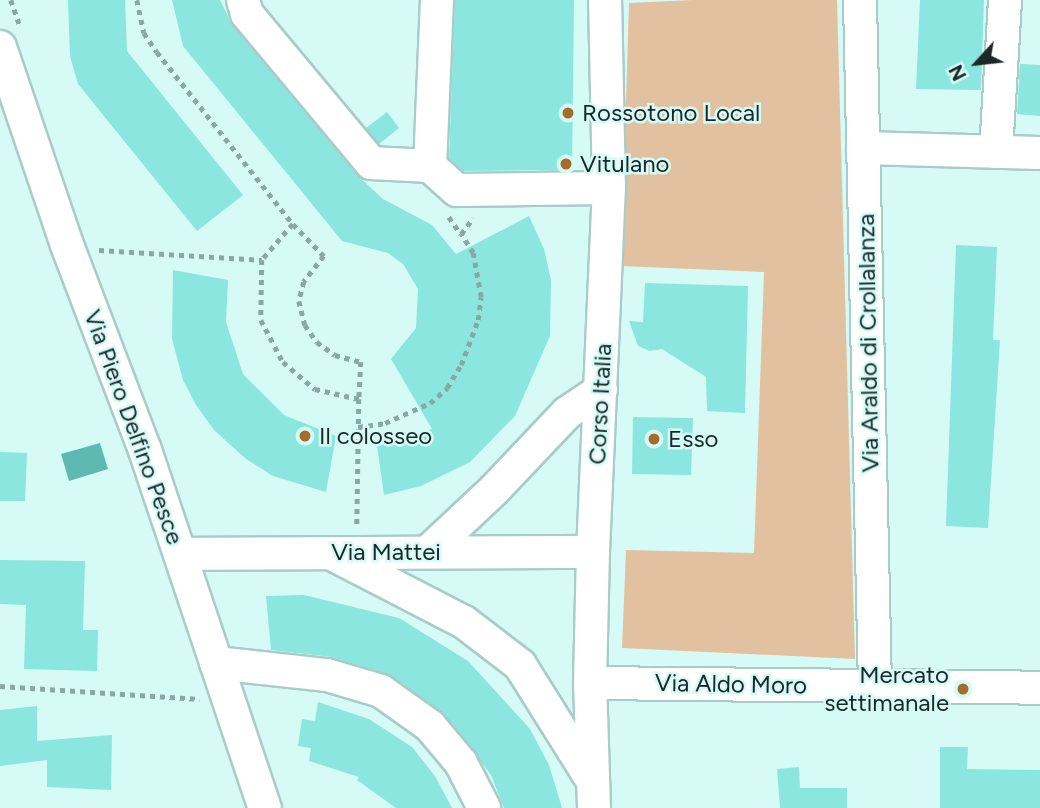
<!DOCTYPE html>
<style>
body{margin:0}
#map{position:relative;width:1040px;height:808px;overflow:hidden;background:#d6fbf7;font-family:Figtree,sans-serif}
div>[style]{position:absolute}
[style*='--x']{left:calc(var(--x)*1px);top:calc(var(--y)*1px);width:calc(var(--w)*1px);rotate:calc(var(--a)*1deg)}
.green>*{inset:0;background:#e2c1a0}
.water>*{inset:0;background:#5dbab3}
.building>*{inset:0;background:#8ae6df}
.path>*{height:4.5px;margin-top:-2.25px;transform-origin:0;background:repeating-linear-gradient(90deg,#8ba7a4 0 5px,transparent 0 10px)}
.roads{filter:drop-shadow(2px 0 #a8ccc8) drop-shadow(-2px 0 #a8ccc8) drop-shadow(0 2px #a8ccc8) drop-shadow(0 -2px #a8ccc8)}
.minor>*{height:32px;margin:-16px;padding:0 16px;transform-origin:16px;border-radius:16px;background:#fff}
.dots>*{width:19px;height:19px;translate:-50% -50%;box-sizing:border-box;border:4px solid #d6fbf7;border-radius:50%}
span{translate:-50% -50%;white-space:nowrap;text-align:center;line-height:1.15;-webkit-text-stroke:5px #d6fbf7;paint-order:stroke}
.poi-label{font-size:24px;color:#1a2827}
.left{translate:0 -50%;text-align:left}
.right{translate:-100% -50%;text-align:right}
.street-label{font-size:24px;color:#1a2827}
.north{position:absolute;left:942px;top:28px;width:70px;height:70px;-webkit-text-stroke:5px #d6fbf7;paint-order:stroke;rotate:243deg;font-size:19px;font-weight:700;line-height:28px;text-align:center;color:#1a2827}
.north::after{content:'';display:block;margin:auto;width:24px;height:32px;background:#1a2827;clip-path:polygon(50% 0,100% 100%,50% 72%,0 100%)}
</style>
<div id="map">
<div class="green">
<div style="clip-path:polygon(693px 0,837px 0,855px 659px,622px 648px,626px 550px,754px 553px,764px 272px,621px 266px,629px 3px)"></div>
</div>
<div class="water">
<div style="clip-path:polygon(100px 443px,108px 469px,69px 481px,61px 454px)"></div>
</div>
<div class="building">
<div style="clip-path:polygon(68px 0,125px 0,127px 51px,243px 195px,197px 231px,78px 84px,70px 56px)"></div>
<div style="clip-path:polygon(172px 0,220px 0,233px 26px,357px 175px,383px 199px,432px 225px,456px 254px,529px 216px,544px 249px,551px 280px,550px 336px,515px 416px,470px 462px,421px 486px,384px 495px,377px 446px,432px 429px,391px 359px,416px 328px,418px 289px,403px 264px,388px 253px,342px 241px,183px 46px)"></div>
<div style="clip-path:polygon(455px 0,574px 0,572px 170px,463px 171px,449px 158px)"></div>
<div style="clip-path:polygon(920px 0,984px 0,981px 90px,916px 89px)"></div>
<div style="clip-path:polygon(1020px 64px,1040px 65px,1040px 116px,1017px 114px)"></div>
<div style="clip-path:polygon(387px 112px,399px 128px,379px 144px,366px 128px)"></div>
<div style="clip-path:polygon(956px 245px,997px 247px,993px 340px,1000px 340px,988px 528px,946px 526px)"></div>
<div style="clip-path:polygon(173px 270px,228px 280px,226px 322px,243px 374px,284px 415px,336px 436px,326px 492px,273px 476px,246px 459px,214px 430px,196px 405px,183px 380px,172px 339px)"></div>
<div style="clip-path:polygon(645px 283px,748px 286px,745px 413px,707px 411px,706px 377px,662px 349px,650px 351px,638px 346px,629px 321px,643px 322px)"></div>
<div style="clip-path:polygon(633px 417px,693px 418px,691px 475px,632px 474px)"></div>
<div style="clip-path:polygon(0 452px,27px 453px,25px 501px,0 501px)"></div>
<div style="clip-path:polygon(0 560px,85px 561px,83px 630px,98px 630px,97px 671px,24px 669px,26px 605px,0 604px)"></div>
<div style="clip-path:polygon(304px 595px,399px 618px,468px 661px,530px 729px,549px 765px,562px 808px,504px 808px,491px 775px,452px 723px,391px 676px,332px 657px,271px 650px,266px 596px)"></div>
<div style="clip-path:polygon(318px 702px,369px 719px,412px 747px,435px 776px,452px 808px,396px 808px,357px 780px,359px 777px,309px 761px,311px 748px,298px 746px,302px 719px,315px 721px)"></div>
<div style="clip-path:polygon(37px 706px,37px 741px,112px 735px,111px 790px,47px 787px,47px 760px,0 766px,0 710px)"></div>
<div style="clip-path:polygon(940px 747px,968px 747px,967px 769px,1040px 770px,1040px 808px,940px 808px)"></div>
<div style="clip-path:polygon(799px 767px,800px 788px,847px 788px,847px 808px,780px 808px,777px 769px)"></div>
</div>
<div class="path">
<div style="--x:11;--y:0;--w:28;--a:71"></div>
<div style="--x:137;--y:0;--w:34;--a:78"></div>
<div style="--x:144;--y:33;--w:23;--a:56"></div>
<div style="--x:157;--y:52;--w:219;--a:51.7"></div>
<div style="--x:293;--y:224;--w:45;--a:45.9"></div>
<div style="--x:324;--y:256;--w:33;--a:128"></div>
<div style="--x:304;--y:282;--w:20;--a:105"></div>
<div style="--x:299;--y:301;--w:25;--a:76"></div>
<div style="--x:305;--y:325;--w:21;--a:55"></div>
<div style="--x:317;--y:342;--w:22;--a:36"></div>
<div style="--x:335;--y:355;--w:27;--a:15"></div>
<div style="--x:361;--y:362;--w:37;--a:93"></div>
<div style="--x:449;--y:217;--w:21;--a:55"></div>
<div style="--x:293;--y:224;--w:48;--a:130.7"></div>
<div style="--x:262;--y:260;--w:60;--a:91"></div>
<div style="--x:261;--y:320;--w:47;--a:62.4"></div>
<div style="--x:283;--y:362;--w:42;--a:40.2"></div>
<div style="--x:315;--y:389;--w:45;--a:12.8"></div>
<div style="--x:359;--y:399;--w:129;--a:90.9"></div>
<div style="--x:99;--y:250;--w:163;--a:3.5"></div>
<div style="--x:358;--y:427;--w:27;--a:-8"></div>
<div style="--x:385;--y:423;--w:49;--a:-24"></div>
<div style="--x:430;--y:403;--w:23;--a:-41"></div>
<div style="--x:447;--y:388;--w:27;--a:-59"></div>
<div style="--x:461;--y:365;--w:48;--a:-69.3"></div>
<div style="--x:478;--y:320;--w:23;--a:-83"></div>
<div style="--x:481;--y:297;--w:45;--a:-100.3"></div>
<div style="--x:473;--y:253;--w:22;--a:-122"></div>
<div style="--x:461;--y:234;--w:20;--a:-53"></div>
<div style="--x:0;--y:686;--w:200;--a:3.7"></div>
</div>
<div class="roads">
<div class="minor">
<div style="--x:243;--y:0;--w:15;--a:74"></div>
<div style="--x:247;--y:14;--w:194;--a:50.2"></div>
<div style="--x:371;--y:163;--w:59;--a:2.9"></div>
<div style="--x:430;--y:166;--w:166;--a:-87.6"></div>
<div style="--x:860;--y:0;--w:686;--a:88.75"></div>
<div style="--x:0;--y:47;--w:209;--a:71.3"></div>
<div style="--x:67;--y:245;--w:219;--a:69.2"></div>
<div style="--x:145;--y:450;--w:378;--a:71.5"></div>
<div style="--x:863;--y:148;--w:177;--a:1.6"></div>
<div style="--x:996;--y:152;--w:152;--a:-86.6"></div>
<div style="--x:430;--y:166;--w:36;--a:42"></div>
<div style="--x:457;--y:190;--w:152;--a:-0.8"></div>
<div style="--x:429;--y:551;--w:89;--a:-43.2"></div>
<div style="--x:494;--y:490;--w:106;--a:-46.5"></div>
<div style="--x:567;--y:413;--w:41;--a:-34.1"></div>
<div style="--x:180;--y:554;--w:413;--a:-0.3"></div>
<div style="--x:334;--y:555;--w:146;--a:27.3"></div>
<div style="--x:464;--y:622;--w:71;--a:37.5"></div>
<div style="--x:520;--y:665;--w:130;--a:57.9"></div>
<div style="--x:216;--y:663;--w:112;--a:6.2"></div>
<div style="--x:327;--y:675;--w:56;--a:16.5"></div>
<div style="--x:381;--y:691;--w:60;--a:35.5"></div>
<div style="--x:430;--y:726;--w:48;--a:50"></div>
<div style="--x:461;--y:763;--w:51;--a:62.9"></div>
<div style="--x:590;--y:683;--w:450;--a:0.6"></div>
<div style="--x:594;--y:808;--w:125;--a:-91.8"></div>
<div style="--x:590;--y:683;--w:131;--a:-88.7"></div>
<div style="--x:593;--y:552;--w:364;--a:-87.5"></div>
<div style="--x:609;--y:188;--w:188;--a:-91.2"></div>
</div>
</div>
<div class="dots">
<div style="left:568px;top:113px;background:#a56d2a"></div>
<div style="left:566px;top:164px;background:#a56d2a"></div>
<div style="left:305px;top:436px;background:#a56d2a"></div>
<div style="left:654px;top:439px;background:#a56d2a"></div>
<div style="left:963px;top:689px;background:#a56d2a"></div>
</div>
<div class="poi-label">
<span class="left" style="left:582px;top:113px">Rossotono Local</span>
<span class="left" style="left:580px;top:164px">Vitulano</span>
<span class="left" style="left:319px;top:436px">Il colosseo</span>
<span class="left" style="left:668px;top:439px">Esso</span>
<span class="right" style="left:949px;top:689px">Mercato<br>settimanale</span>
</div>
<div class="street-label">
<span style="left:868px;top:343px;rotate:-91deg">Via Araldo di Crollalanza</span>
<span style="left:600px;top:404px;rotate:-87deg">Corso Italia</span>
<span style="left:134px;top:427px;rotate:70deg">Via Piero Delfino Pesce</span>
<span style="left:386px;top:552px">Via Mattei</span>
<span style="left:731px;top:684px;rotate:1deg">Via Aldo Moro</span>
</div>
<div class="north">N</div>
</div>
